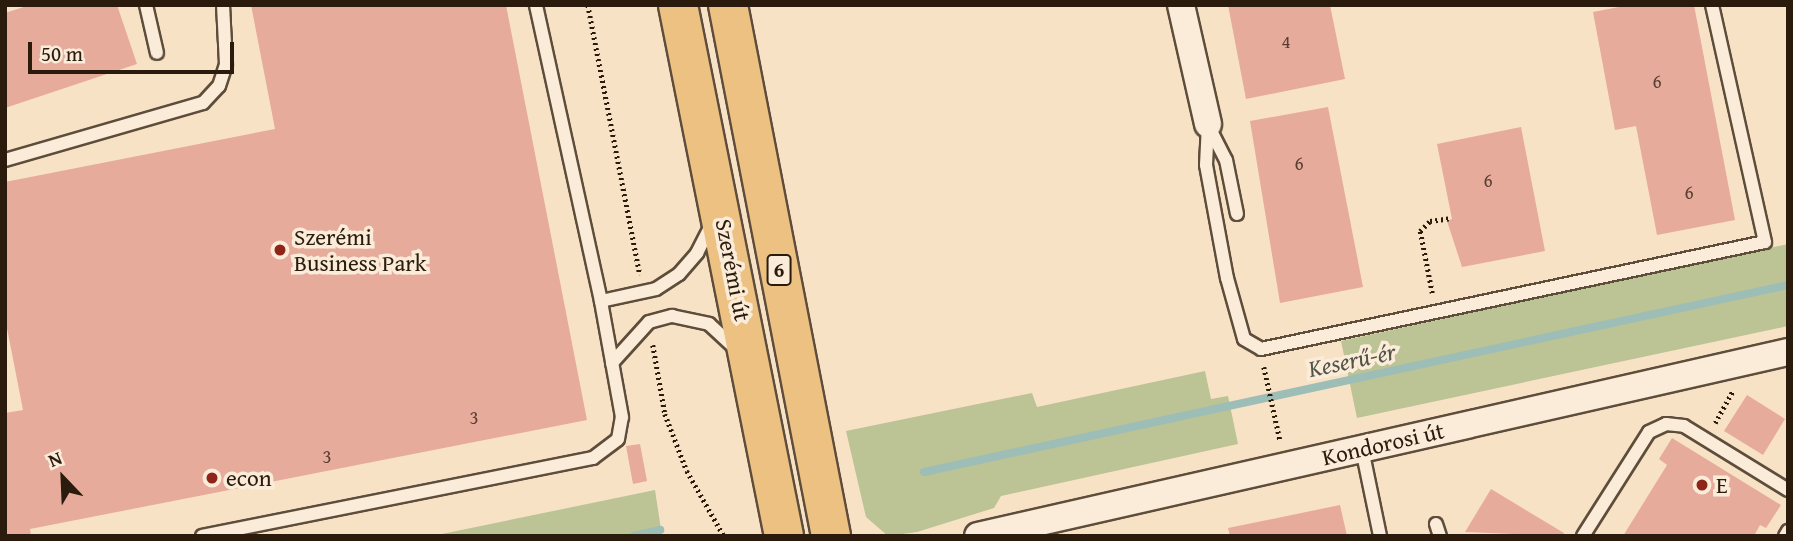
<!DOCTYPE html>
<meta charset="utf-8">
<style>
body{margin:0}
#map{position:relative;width:1793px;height:541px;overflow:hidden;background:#f8e2c5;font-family:"Gentium Book Plus",serif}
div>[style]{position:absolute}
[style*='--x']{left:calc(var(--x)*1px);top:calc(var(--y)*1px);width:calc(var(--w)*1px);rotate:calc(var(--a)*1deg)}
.green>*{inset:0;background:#bcc395}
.stream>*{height:8px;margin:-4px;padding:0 4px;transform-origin:4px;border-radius:4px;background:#9dbdb7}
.building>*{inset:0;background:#e7ab9c}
.path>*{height:4.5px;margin-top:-2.25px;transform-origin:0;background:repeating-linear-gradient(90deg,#2a1b0d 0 2px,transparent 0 5.5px)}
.roads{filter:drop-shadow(2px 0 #5e4d3b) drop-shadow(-2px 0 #5e4d3b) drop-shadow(0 2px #5e4d3b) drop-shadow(0 -2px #5e4d3b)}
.lane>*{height:12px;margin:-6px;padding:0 6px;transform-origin:6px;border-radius:6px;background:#faecd9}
.street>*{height:26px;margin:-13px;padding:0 13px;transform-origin:13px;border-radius:13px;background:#faecd9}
.primary>*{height:38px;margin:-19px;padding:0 19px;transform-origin:19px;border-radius:19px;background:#ecc182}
.dots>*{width:19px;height:19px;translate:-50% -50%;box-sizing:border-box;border:4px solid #faecd9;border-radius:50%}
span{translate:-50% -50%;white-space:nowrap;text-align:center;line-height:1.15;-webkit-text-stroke:7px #faecd9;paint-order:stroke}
.number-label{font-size:19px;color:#593f31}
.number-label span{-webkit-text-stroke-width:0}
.shield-label span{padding:2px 5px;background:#faecd9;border:2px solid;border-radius:5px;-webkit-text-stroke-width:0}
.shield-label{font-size:21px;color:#2a1b0d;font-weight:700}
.poi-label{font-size:23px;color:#2a1b0d}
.left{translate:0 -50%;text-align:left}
.street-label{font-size:23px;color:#2a1b0d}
.water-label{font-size:24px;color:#525448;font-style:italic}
.frame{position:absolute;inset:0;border:7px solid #2a1b0d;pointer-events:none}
.north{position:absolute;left:28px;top:443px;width:70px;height:70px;-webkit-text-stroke:5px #faecd9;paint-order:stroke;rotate:337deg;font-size:19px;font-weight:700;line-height:28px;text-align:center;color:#2a1b0d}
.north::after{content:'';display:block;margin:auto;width:24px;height:32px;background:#2a1b0d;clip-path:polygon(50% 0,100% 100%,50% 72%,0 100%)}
.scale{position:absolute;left:28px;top:42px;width:206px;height:32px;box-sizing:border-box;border:4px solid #2a1b0d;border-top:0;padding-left:9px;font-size:21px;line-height:24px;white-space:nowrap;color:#2a1b0d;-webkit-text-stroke:5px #faecd9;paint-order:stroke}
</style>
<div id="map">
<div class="green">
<div style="clip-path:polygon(1788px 244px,1788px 326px,1357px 418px,1341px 341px)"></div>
<div style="clip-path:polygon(1205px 371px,1211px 399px,1228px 396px,1238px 444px,1001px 496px,994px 508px,917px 532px,888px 536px,866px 517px,846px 431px,1032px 393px,1037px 407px)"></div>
<div style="clip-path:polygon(655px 490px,662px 536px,432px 536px)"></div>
</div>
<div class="stream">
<div style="--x:924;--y:472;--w:884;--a:-12.21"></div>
<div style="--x:634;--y:536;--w:27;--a:-13"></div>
</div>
<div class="building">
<div style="clip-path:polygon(30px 5px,117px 5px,137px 64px,5px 108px,5px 13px)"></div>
<div style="clip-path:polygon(251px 5px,506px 5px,587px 420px,30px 529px,31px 536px,5px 536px,5px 413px,23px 410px,5px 318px,5px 182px,275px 129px)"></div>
<div style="clip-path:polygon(1228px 5px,1330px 5px,1345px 79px,1246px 99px)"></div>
<div style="clip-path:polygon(1629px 5px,1694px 5px,1735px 220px,1657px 235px,1636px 126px,1615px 130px,1593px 12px)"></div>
<div style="clip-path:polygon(1328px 107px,1363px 287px,1280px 303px,1250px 121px)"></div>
<div style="clip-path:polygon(1521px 127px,1545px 251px,1462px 267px,1447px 221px,1452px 219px,1437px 144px)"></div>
<div style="clip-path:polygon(1747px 395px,1785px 419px,1763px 455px,1724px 431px)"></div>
<div style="clip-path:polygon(1672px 438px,1781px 505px,1766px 528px,1760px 525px,1754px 536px,1623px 536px,1667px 465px,1659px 459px)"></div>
<div style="clip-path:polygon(640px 444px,647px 481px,633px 484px,626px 446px)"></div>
<div style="clip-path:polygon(1491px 489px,1564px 533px,1563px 536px,1465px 532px)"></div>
<div style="clip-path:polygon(1340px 505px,1347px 536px,1230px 536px,1228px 528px)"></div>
</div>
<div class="path">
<div style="--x:588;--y:5;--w:275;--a:79.1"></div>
<div style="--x:1432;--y:293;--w:63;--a:-101"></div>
<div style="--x:1420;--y:231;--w:14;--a:-45"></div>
<div style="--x:1430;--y:221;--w:22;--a:-8"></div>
<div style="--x:653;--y:345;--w:70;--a:80.1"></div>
<div style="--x:665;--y:414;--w:61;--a:68.9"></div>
<div style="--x:687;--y:471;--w:75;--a:60.4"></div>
<div style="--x:1264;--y:367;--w:75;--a:77.6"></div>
<div style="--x:1715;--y:423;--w:37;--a:-61"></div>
</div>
<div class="roads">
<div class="lane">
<div style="--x:146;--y:5;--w:49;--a:77.1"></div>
<div style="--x:1208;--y:124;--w:41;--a:92.8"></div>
<div style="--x:1206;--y:165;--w:115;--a:79.5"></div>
<div style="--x:1227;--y:278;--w:63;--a:74.4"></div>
<div style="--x:1244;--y:339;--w:20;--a:30"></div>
<div style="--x:1261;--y:349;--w:515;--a:-11.99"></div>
<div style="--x:1765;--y:242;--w:243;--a:-102.6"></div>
<div style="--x:1208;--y:125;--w:39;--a:63"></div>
<div style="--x:1226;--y:160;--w:55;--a:78.5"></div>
<div style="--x:5;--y:160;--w:206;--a:-16.1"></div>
<div style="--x:203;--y:103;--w:23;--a:-47"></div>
<div style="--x:219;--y:86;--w:23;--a:-72"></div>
<div style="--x:226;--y:64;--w:59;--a:-92.9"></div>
<div style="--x:601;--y:301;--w:56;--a:-12.3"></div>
<div style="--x:656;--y:289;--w:27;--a:-33"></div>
<div style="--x:679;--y:274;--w:28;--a:-49"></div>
<div style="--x:697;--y:253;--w:31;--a:-63"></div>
<div style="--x:612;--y:363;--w:55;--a:-47.9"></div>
<div style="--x:649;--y:322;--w:24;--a:-15"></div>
<div style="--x:672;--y:316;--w:38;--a:12"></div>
<div style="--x:709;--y:324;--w:37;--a:43"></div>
<div style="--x:1362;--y:449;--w:89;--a:78.3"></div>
<div style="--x:1436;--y:524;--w:13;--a:72"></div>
<div style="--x:202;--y:536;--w:399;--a:-11.3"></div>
<div style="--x:593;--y:458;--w:31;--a:-37"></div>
<div style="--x:618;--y:439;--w:22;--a:-80"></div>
<div style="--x:622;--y:417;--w:118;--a:-100.3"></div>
<div style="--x:601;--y:301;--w:303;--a:-102.4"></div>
<div style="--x:1583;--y:536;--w:123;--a:-57.6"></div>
<div style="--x:1649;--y:432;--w:19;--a:-25"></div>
<div style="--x:1666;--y:424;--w:18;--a:6"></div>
<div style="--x:1684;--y:426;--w:122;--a:31.6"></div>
<div style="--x:1785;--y:536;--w:6;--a:-59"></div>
</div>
<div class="street">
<div style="--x:1181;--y:5;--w:122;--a:77.2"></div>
<div style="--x:978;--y:536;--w:831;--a:-12.8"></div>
</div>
<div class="primary">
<div style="--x:678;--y:5;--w:541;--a:78.71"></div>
<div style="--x:728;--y:5;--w:541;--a:79.02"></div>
</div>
</div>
<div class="dots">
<div style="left:280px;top:250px;background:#8f2418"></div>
<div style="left:212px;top:478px;background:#8f2418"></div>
<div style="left:1702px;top:485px;background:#8f2418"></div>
</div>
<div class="number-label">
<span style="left:1286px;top:42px">4</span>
<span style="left:1657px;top:82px">6</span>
<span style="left:1299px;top:164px">6</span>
<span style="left:1488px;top:181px">6</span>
<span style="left:1689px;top:193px">6</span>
<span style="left:474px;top:418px">3</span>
<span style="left:327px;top:457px">3</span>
</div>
<div class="shield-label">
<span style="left:779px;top:270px">6</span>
</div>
<div class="poi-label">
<span class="left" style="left:294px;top:250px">Szerémi<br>Business Park</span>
<span class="left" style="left:226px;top:478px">econ</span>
<span class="left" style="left:1716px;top:485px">E</span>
</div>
<div class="street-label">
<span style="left:733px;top:270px;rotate:79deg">Szerémi út</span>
<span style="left:1383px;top:444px;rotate:-13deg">Kondorosi út</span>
</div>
<div class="water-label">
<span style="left:1352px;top:360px;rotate:-12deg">Keserű-ér</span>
</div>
<div class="frame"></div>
<div class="north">N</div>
<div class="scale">50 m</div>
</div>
